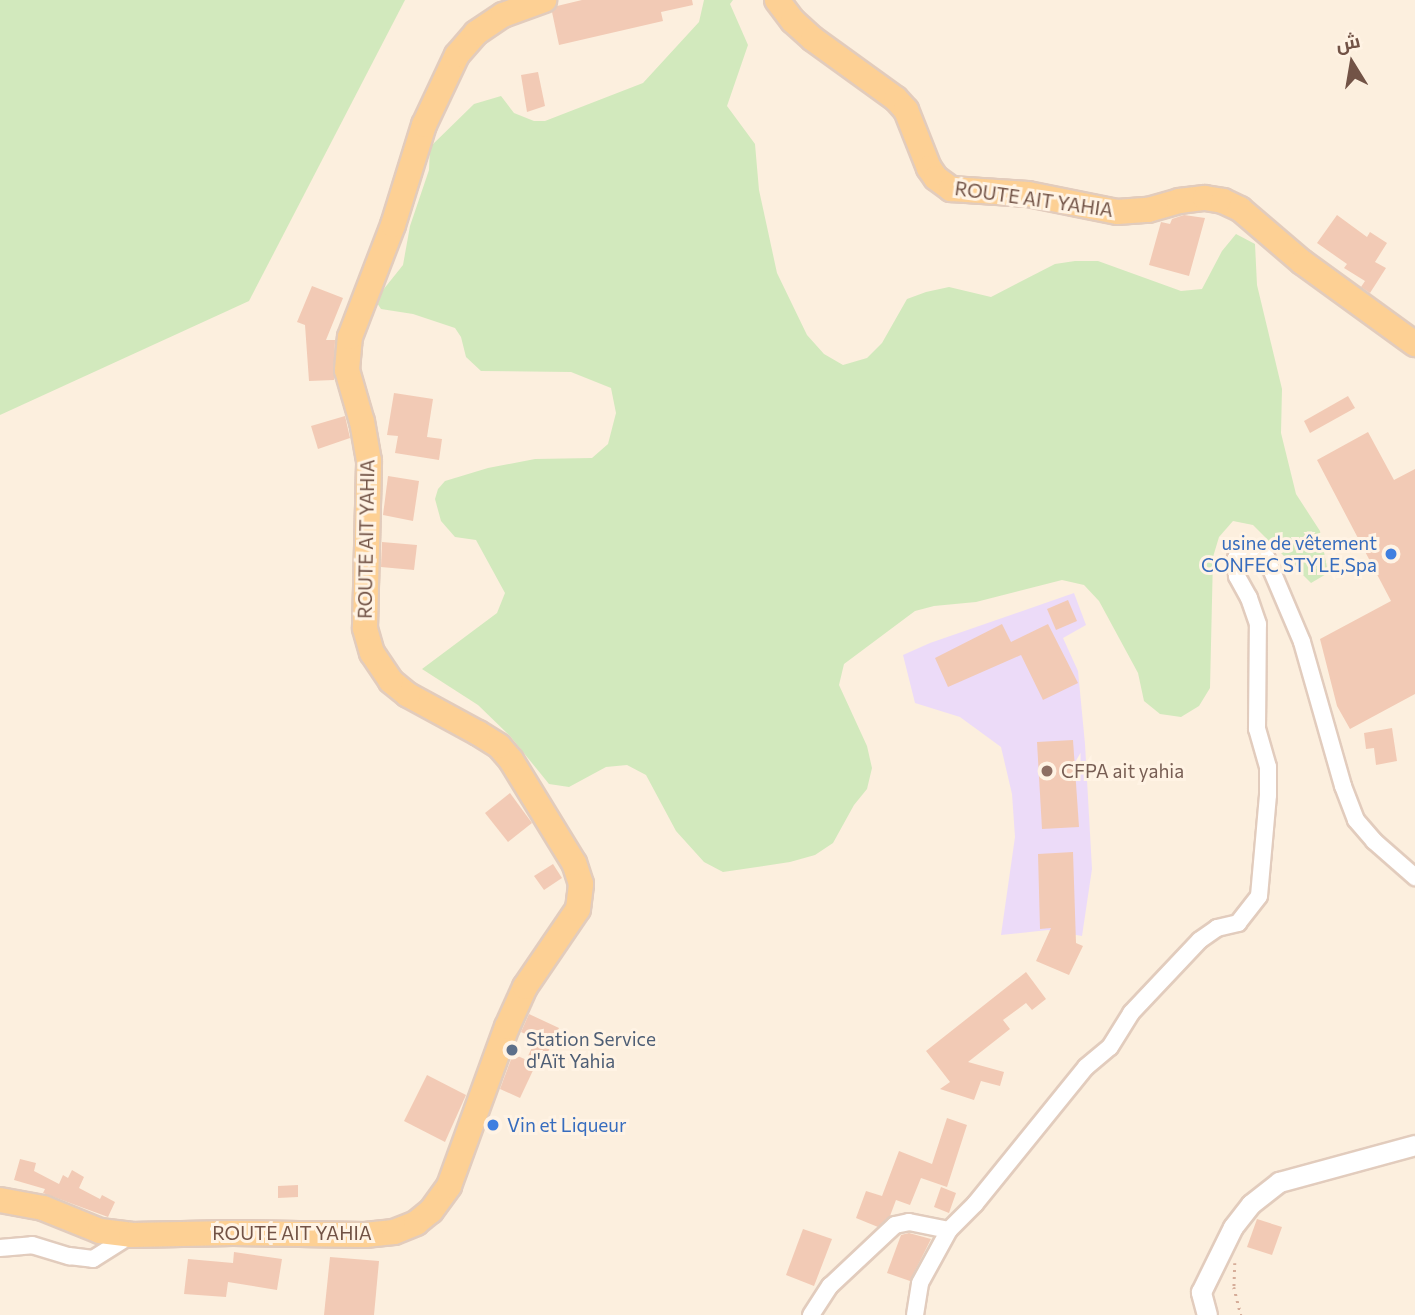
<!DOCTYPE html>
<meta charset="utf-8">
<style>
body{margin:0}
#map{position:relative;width:1415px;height:1315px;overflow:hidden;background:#fcefde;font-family:Commissioner,Cairo,sans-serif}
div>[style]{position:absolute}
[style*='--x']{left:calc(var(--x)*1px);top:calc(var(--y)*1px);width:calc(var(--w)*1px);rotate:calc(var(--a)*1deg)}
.education>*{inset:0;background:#ecdbf8}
.green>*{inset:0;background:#d2e9bd}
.building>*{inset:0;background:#f2cab5}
.path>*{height:2.5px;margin-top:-1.25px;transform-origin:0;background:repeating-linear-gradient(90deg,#d6ad99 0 2px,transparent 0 7px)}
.roads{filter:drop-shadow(2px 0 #e2ccbd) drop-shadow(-2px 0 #e2ccbd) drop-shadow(0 2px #e2ccbd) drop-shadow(0 -2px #e2ccbd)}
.minor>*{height:16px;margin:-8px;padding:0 8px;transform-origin:8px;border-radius:8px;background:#fff}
.tertiary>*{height:19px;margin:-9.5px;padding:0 9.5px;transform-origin:9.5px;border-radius:9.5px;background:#fff}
.primary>*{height:24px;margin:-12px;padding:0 12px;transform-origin:12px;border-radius:12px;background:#fdd094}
.dots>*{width:19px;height:19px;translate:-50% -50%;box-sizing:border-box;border:4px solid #fff3e4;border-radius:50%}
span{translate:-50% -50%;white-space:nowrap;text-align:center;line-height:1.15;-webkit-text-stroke:6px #fff3e4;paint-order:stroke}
.street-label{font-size:19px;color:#725346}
.shop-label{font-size:19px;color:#366cbe}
.right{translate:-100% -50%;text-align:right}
.left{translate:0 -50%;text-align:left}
.education-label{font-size:19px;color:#785e54}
.service-label{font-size:19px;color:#4e5e75}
.north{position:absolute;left:1317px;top:28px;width:70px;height:70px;-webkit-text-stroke:5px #fff3e4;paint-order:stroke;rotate:349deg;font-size:19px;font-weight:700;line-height:28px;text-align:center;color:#725346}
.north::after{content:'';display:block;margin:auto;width:24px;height:32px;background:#725346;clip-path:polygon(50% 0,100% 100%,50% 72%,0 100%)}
</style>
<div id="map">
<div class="education">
<div style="clip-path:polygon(1074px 593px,1086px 625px,1063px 638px,1078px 671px,1085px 744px,1092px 869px,1082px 936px,1048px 930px,1001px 935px,1015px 837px,1012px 794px,1001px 747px,960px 717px,915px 703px,903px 655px,930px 643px)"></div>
</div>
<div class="green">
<div style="clip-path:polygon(0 0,405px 0,249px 301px,0 415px)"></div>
<div style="clip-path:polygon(704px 0,733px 0,730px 4px,748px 45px,727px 106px,755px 144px,759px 190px,777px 273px,807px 335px,824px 354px,843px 365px,867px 358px,882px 343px,907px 299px,926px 292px,949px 287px,991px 297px,1055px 264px,1075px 261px,1098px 261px,1181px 291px,1202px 289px,1222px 251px,1236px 234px,1255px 244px,1257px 285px,1282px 389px,1281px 433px,1296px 494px,1320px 531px,1328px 573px,1311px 583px,1253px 525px,1233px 521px,1219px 537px,1213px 557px,1210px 688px,1199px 706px,1181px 717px,1160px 714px,1144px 701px,1138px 673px,1099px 601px,1084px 585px,1062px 580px,976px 602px,934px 606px,915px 611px,844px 664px,839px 685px,867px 746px,872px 768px,867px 789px,854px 805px,833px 843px,815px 855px,790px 862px,723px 872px,704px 862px,676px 831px,646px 775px,627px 765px,606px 767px,569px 787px,549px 784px,510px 736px,478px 705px,422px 669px,497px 613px,505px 593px,476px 540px,455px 537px,441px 521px,435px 499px,438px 489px,445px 481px,488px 468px,535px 459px,592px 458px,608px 444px,616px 413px,611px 388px,571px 372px,481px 371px,466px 357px,461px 337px,455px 328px,413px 314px,381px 309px,375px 300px,403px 265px,410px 226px,429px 170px,430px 147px,474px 104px,501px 96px,514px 113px,534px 121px,545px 121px,643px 83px,699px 22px)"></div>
</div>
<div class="building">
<div style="clip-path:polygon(582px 0,692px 0,693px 5px,661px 12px,663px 21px,559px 45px,552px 12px,557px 6px)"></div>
<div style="clip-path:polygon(538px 72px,545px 106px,527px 112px,521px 75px)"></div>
<div style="clip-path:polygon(1184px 215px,1205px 218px,1189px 276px,1149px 265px,1161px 222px,1170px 224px,1172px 219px)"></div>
<div style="clip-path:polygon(1337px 215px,1367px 237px,1370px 232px,1387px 243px,1375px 262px,1386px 268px,1370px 293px,1361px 287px,1365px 281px,1344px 268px,1347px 264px,1317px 243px)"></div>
<div style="clip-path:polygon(312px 286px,343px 298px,326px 340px,335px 340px,334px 380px,309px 381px,305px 325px,297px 322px)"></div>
<div style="clip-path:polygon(394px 393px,433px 399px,427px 437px,442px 439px,439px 460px,395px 453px,398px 436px,387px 435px)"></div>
<div style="clip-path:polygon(1348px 396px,1355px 408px,1310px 433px,1304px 421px)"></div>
<div style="clip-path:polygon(345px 416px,350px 438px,318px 449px,311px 426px)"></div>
<div style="clip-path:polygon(1368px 432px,1394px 480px,1415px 469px,1415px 694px,1350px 729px,1337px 706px,1320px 639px,1391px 601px,1317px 460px)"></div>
<div style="clip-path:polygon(388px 476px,419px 481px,413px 521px,383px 515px)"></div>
<div style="clip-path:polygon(382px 542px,417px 545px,414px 570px,381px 567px)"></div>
<div style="clip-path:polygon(1068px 600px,1077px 621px,1056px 630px,1047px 609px)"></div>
<div style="clip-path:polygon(1002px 624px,1011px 642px,1048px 624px,1078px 683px,1043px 700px,1021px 655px,948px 687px,935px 658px)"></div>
<div style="clip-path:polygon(1392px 728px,1397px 761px,1376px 765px,1374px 748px,1366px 749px,1364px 733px)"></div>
<div style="clip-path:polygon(1073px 740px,1079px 827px,1042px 829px,1037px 742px)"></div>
<div style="clip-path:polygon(510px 793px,532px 823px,508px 842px,485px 813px)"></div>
<div style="clip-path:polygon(1073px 852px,1076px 943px,1083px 946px,1069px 975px,1036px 961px,1051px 928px,1040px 929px,1038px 854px)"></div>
<div style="clip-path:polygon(553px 864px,562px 878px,544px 890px,534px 876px)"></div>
<div style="clip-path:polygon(1026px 972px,1046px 999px,1032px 1010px,1026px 1003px,1003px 1020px,1010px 1029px,968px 1062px,1004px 1072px,1000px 1086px,981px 1081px,974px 1100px,940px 1089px,950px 1082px,926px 1051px)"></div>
<div style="clip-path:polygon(529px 1014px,559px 1028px,543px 1063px,528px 1056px,536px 1039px,521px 1032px)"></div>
<div style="clip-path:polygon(513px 1054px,536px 1064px,520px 1098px,500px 1089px)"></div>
<div style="clip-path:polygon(427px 1075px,466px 1095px,445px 1142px,404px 1121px)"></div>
<div style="clip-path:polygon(947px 1118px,967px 1125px,947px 1187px,921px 1178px,910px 1205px,896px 1200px,890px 1216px,878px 1227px,856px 1218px,866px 1191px,882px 1196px,899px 1151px,932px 1164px)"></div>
<div style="clip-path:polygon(20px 1159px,36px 1163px,34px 1171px,59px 1184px,63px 1175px,68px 1178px,72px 1170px,84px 1177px,79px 1188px,100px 1199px,102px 1195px,115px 1202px,108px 1217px,43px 1193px,45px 1189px,14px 1180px)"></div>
<div style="clip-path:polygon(298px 1185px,298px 1197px,278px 1198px,278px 1186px)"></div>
<div style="clip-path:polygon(941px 1187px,956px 1193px,949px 1213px,934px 1207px)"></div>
<div style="clip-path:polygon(1257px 1219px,1282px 1227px,1272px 1255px,1247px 1247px)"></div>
<div style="clip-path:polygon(803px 1229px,832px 1239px,814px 1286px,786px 1275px)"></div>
<div style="clip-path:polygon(909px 1233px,931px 1239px,910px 1281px,887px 1273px,901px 1235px)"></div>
<div style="clip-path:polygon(234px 1252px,282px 1259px,277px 1290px,228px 1282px,226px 1297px,184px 1294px,188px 1259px,233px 1263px)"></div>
<div style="clip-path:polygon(330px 1257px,379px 1261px,374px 1315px,324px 1315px)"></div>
</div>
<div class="path">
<div style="--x:1235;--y:1263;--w:24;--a:92"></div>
<div style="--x:1234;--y:1287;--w:29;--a:76"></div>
</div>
<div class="roads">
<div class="minor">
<div style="--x:0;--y:1248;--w:32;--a:-5"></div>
<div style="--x:32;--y:1245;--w:39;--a:17"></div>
<div style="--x:69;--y:1256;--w:24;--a:7"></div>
<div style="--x:93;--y:1259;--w:45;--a:-32.3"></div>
<div style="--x:811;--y:1315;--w:35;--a:-57"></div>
<div style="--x:830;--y:1286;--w:89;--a:-43.2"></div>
<div style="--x:895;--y:1225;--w:14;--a:-12"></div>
<div style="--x:909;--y:1222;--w:41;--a:11.3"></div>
<div style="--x:915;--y:1315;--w:32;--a:-81"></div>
<div style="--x:920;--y:1283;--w:60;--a:-61.3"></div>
<div style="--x:949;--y:1230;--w:37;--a:-45"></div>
<div style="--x:975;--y:1204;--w:176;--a:-51"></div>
<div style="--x:1086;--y:1067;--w:31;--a:-40"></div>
<div style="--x:1110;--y:1047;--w:40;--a:-58"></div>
<div style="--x:1131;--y:1013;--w:100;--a:-46.6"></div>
<div style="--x:1200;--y:940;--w:21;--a:-35"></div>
<div style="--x:1217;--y:928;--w:22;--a:-13"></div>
<div style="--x:1238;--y:923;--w:34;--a:-52"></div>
<div style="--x:1259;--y:896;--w:101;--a:-84.9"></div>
<div style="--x:1268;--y:795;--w:28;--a:-90"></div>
<div style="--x:1268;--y:767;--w:40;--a:-106"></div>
<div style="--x:1257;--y:729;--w:105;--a:-89.5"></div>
<div style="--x:1258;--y:624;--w:28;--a:-109"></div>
<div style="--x:1249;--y:598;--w:25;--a:-119"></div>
<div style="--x:1237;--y:576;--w:18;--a:-93"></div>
<div style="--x:1236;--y:558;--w:19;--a:-25"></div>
<div style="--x:1253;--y:550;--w:15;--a:28"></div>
<div style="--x:1266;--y:557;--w:92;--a:67"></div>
<div style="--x:1302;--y:642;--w:150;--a:74.1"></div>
<div style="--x:1343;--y:786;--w:36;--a:69"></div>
<div style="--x:1356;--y:820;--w:28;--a:49"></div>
<div style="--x:1374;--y:841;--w:55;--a:41.3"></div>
</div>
<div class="tertiary">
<div style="--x:1207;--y:1315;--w:24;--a:-105"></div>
<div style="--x:1201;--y:1292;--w:72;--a:-63.8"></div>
<div style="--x:1233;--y:1227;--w:29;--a:-52"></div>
<div style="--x:1251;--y:1204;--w:36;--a:-38"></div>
<div style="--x:1279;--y:1182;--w:141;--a:-15.2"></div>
</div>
<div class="primary">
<div style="--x:777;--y:0;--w:26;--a:53"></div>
<div style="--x:793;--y:21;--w:27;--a:42"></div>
<div style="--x:813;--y:39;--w:102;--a:35.9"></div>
<div style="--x:896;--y:99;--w:15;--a:48"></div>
<div style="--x:906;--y:110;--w:62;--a:68.4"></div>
<div style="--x:929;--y:168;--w:12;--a:55"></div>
<div style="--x:936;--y:178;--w:19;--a:36"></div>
<div style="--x:951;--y:189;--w:77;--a:3.7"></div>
<div style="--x:1028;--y:194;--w:91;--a:11.4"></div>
<div style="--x:1117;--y:212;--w:31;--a:-4"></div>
<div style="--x:1148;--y:210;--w:32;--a:-16"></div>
<div style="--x:1179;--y:201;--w:26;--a:-7"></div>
<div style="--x:1205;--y:198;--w:18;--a:9"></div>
<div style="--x:1223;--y:201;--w:19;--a:25"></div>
<div style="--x:1240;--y:209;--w:82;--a:40.5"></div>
<div style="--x:1302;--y:262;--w:140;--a:36"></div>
<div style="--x:0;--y:1200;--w:44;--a:10.5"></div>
<div style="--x:43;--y:1208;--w:61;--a:22"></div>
<div style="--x:100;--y:1231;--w:31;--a:7"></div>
<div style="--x:131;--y:1235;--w:102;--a:-1.1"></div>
<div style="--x:233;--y:1233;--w:132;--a:0.9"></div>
<div style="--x:365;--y:1235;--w:29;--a:-6"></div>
<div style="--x:394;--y:1232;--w:24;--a:-22"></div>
<div style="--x:416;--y:1223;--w:19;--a:-39"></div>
<div style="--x:431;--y:1211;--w:31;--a:-54"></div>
<div style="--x:449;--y:1186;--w:169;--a:-70"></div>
<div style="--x:507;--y:1027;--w:44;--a:-65.8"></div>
<div style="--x:525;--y:987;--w:94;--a:-55.8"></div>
<div style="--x:578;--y:909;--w:25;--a:-83"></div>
<div style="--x:581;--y:884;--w:22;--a:-108"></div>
<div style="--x:574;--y:863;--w:121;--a:-121.5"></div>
<div style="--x:511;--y:760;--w:18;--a:-131"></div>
<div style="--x:499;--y:746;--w:25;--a:-148"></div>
<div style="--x:478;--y:733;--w:80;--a:-151.5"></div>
<div style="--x:408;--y:695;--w:22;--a:-141"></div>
<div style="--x:391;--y:681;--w:34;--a:-124"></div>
<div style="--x:372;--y:653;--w:26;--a:-106"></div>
<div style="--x:365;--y:628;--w:167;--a:-88.6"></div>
<div style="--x:369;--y:461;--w:40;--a:-100"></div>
<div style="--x:362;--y:422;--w:54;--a:-106.1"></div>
<div style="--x:347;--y:370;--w:33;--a:-85"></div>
<div style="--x:350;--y:337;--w:120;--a:-69"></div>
<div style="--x:393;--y:225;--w:105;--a:-72.8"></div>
<div style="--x:424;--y:125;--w:77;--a:-64.8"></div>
<div style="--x:457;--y:55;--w:29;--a:-49"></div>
<div style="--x:476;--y:33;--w:32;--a:-34"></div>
<div style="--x:503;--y:15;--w:44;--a:-20.1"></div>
</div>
</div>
<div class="dots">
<div style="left:1391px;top:554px;background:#3f7fe0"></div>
<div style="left:1047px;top:771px;background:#8d6e63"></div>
<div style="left:512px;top:1050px;background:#5c6f8a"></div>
<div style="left:493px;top:1125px;background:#3f7fe0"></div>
</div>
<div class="street-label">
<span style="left:1034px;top:199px;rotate:8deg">ROUTE AIT YAHIA</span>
<span style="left:366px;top:539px;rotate:-89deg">ROUTE AIT YAHIA</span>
<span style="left:292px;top:1233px">ROUTE AIT YAHIA</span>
</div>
<div class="shop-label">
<span class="right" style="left:1377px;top:554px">usine de vêtement<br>CONFEC STYLE,Spa</span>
<span class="left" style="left:507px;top:1125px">Vin et Liqueur</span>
</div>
<div class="education-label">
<span class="left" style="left:1061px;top:771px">CFPA ait yahia</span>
</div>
<div class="service-label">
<span class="left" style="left:526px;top:1050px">Station Service<br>d'Aït Yahia</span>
</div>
<div class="north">ش</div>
</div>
